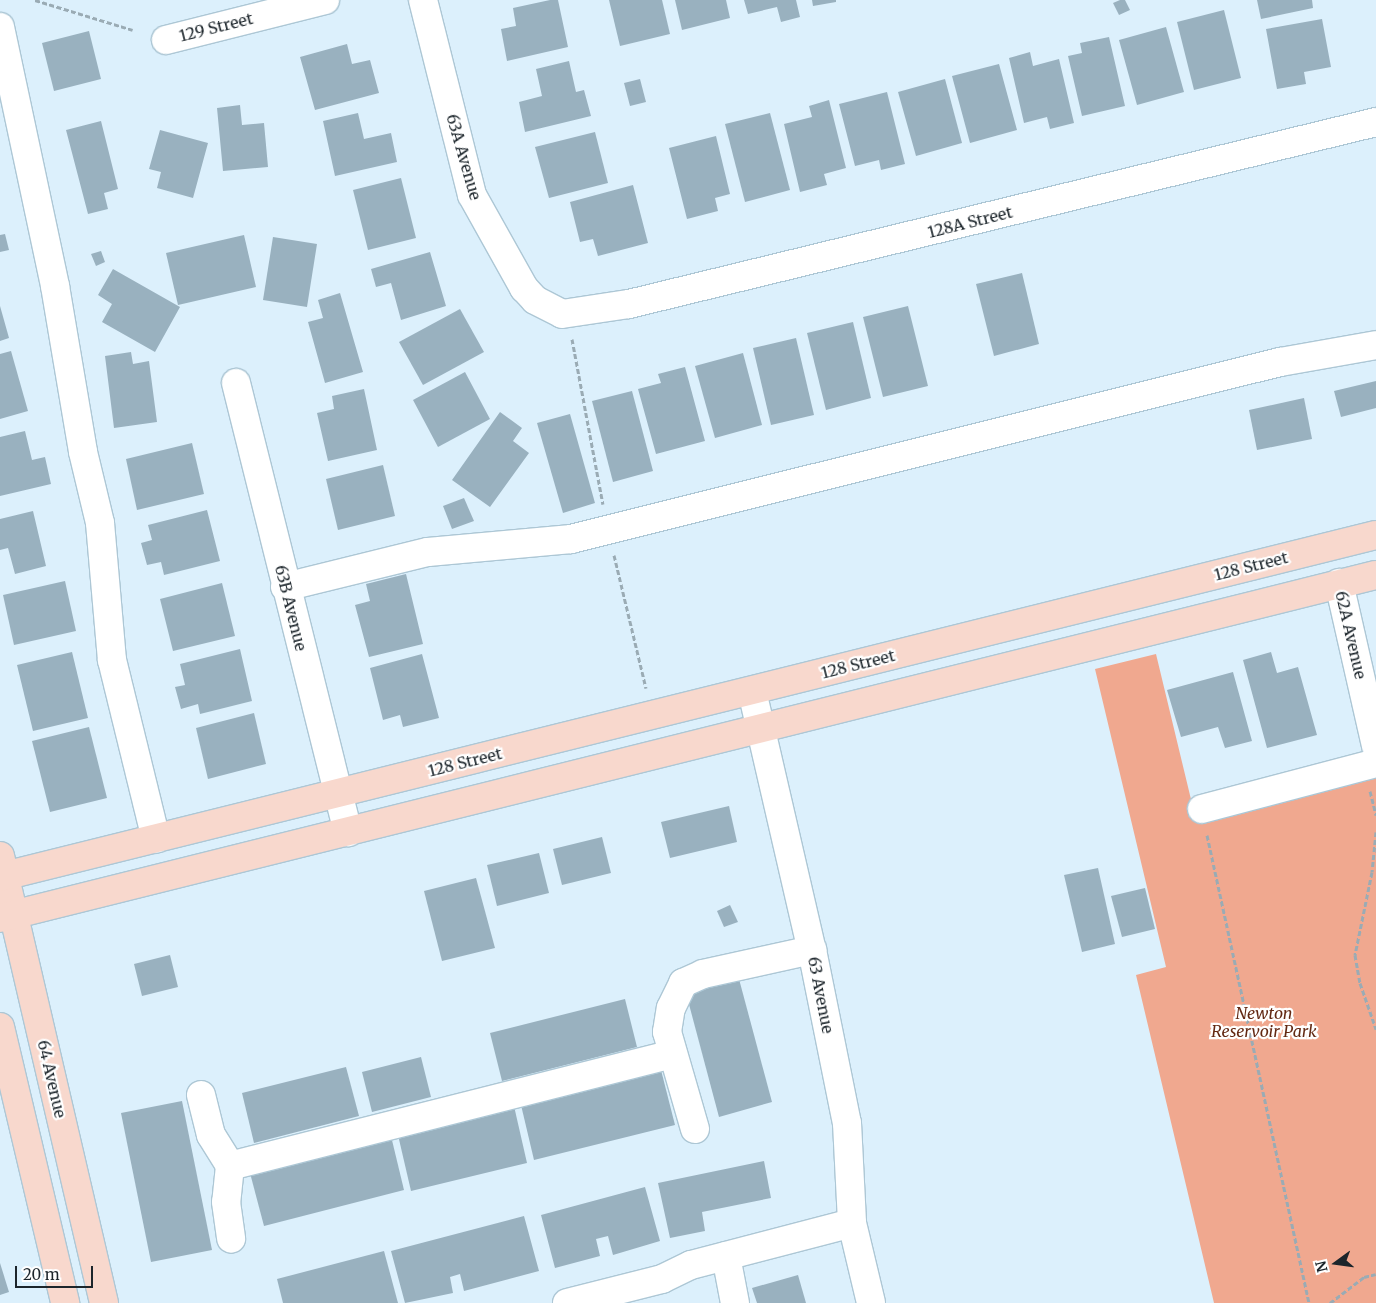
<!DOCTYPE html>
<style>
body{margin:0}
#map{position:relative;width:1376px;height:1303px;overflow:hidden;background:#dcf0fc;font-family:Merriweather,serif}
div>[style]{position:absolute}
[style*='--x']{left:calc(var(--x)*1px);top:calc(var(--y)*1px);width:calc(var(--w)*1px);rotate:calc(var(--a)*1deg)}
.green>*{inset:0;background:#f0a88f}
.building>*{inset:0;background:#99b1bf}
.path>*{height:3px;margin-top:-1.5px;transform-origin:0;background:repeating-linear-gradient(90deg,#9aabb4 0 5px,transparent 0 7.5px)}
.roads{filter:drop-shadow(1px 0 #adc7d5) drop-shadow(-1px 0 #adc7d5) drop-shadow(0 1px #adc7d5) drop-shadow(0 -1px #adc7d5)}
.minor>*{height:28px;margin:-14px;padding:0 14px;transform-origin:14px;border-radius:14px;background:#fff}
.major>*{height:28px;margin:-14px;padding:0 14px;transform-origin:14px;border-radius:14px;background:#f8d8cd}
span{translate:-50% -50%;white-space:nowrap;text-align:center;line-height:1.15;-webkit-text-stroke:4.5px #fff;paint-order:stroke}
.street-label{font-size:16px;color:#1c252b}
.park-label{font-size:16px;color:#632913;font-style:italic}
.north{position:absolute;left:1311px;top:1238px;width:50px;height:50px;-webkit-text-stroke:4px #fff;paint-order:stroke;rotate:256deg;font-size:14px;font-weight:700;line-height:20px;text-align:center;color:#1c252b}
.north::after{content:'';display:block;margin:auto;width:18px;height:22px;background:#1c252b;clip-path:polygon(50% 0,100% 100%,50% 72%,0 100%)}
.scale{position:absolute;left:15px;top:1266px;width:78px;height:22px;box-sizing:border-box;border:2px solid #1c252b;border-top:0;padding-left:6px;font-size:15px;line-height:18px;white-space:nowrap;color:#1c252b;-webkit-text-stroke:4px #fff;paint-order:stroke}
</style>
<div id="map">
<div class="green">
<div style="clip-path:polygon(1156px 654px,1195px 816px,1376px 772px,1376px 1303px,1214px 1303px,1136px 975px,1166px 967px,1095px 669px)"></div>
</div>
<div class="building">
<div style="clip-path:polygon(550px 0,558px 0,568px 47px,507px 61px,501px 29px,516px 26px,513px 8px)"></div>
<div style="clip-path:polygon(609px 0,662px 0,670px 34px,620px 46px)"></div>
<div style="clip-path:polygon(675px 0,726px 0,730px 18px,682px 30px)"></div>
<div style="clip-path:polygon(744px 0,796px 0,800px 17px,781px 22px,777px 7px,748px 14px)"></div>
<div style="clip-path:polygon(812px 0,836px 0,836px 2px,813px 6px)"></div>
<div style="clip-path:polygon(1120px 0,1125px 0,1130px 10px,1119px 15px,1113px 3px)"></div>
<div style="clip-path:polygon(1257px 0,1312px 0,1313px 8px,1261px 19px)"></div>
<div style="clip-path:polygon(1224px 10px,1241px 78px,1194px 90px,1177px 22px)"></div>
<div style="clip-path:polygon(1322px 19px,1331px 67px,1304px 72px,1306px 84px,1277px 89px,1266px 29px)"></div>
<div style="clip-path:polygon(1166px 27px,1184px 92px,1137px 105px,1119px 40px)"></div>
<div style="clip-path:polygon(89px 31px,101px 79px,54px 91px,42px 43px)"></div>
<div style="clip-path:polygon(1109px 37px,1125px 106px,1082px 116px,1068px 56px,1082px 53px,1080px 43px)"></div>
<div style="clip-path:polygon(347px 44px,352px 64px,370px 60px,379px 93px,315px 110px,300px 57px)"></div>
<div style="clip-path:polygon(1030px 52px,1033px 66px,1059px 59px,1074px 123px,1050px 129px,1047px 117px,1024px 123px,1009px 58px)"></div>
<div style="clip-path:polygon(569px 61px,576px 92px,584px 90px,591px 116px,525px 132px,519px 102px,542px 96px,536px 69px)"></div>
<div style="clip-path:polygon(999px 64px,1017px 130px,970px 143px,952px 76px)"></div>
<div style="clip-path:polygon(640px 79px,646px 102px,630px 106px,624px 83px)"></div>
<div style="clip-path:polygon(945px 79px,962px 143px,916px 156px,898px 92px)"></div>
<div style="clip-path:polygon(887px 92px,905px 164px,881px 170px,879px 160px,855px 166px,839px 104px)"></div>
<div style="clip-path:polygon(829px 100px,846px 168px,824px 174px,827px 185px,800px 192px,784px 124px,812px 117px,809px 106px)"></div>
<div style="clip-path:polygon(240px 105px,242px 125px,264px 123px,268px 167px,223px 171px,217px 108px)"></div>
<div style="clip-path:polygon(358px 113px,364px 139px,391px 133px,397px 162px,335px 176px,323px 121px)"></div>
<div style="clip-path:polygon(770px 113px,790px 190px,745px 202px,725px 124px)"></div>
<div style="clip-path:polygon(101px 121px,118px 189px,104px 193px,108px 209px,88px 214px,66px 130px)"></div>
<div style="clip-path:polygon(160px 130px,208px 143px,193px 198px,157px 188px,161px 172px,149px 169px)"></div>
<div style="clip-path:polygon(595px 132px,608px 183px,549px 198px,535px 147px)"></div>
<div style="clip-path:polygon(716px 136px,730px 194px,715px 198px,718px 211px,687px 219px,669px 148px)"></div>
<div style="clip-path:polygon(401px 178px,416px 238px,368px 250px,353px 190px)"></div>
<div style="clip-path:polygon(633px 185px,648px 243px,598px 256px,593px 239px,580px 242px,570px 202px)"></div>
<div style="clip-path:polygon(5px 234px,9px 250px,0 252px,0 235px)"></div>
<div style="clip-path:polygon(244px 235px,256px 287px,178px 305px,166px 253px)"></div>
<div style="clip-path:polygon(273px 237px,317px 244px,307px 307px,263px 300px)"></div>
<div style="clip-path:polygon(101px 251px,105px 262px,96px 266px,91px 254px)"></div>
<div style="clip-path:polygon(430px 252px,446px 306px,401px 320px,391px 283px,376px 287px,371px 269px)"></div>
<div style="clip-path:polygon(113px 269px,180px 307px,155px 352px,102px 322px,112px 304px,98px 295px)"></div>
<div style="clip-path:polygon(1022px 273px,1039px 344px,994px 356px,976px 284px)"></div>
<div style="clip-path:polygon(340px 293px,363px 372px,325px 383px,308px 322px,323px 318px,318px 300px)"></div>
<div style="clip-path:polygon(0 306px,9px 338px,0 341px)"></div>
<div style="clip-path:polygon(908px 306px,928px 386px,883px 397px,863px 317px)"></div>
<div style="clip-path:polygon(460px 309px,484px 352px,423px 385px,399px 342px)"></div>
<div style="clip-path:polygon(853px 322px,871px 398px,826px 410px,807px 333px)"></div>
<div style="clip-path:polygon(796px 338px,814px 415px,771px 425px,753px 348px)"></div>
<div style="clip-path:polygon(11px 351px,28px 411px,0 419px,0 354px)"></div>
<div style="clip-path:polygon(131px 352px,133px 364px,149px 361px,157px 422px,114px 428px,105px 356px)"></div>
<div style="clip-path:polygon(743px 353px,762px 425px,715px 438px,695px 366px)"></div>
<div style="clip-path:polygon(685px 367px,705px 441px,656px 454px,638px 389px,661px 383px,658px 374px)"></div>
<div style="clip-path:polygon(465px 372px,490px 419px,438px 447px,413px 400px)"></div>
<div style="clip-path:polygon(1376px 381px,1376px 408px,1341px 417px,1334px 391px)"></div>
<div style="clip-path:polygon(364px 389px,377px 450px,328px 461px,317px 413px,334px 409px,332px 396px)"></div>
<div style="clip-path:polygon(632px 391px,653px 471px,613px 482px,592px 401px)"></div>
<div style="clip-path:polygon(1304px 398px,1312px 439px,1257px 450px,1249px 410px)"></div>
<div style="clip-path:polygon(500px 412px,522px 428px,513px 441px,529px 453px,490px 507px,452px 480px)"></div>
<div style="clip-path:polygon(570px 414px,595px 503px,563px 513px,537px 423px)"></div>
<div style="clip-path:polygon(25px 431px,32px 460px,45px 457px,51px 484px,0 496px,0 437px)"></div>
<div style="clip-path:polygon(192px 443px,204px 494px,137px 510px,126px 459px)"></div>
<div style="clip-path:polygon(383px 465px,395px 516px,338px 530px,326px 479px)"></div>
<div style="clip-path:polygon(464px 498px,474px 521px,452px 529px,443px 506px)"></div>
<div style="clip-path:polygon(207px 510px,220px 561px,164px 575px,161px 562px,147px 565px,141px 543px,152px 540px,148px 525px)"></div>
<div style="clip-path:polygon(33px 511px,46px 566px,15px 574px,8px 548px,0 550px,0 519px)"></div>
<div style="clip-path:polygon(406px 574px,423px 644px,369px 657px,355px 605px,370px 601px,366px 584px)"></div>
<div style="clip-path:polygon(65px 581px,76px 631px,14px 645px,3px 595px)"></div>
<div style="clip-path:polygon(222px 583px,235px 636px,173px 651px,160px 599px)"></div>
<div style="clip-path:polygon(240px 649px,252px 701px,200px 714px,198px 704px,181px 709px,175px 687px,185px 685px,180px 664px)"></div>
<div style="clip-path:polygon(72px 652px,88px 718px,33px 731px,17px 665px)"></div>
<div style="clip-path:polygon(1271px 652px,1277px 673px,1298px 667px,1317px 735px,1267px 748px,1243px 660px)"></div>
<div style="clip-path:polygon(422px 654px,439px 718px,403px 727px,400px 715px,383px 720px,370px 668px)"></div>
<div style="clip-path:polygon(1233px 672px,1252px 741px,1225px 748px,1218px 727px,1181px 737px,1167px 690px)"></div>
<div style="clip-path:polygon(254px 713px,266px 764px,208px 779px,196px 728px)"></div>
<div style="clip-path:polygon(89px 727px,107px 798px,50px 812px,32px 741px)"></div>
<div style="clip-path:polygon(729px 806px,737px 842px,670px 858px,661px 822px)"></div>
<div style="clip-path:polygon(602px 837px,611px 873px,562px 885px,553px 849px)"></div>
<div style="clip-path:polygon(539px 853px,549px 893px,497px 906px,487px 865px)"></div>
<div style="clip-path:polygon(1098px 868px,1115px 944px,1082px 952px,1064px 875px)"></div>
<div style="clip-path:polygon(476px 878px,495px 948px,442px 961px,424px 891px)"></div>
<div style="clip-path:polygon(1145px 888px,1155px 929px,1122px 937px,1111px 896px)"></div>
<div style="clip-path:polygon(730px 905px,738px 922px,724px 927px,717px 911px)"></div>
<div style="clip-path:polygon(170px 955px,178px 987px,142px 996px,134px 964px)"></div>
<div style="clip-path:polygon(739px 979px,772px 1102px,719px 1117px,686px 993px)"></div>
<div style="clip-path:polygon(625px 999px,637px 1047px,502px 1081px,490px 1033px)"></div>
<div style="clip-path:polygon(421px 1057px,431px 1097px,372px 1112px,362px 1072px)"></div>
<div style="clip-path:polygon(346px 1067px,359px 1116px,254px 1143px,242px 1093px)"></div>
<div style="clip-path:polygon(661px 1070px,675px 1125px,534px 1160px,521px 1105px)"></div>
<div style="clip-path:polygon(182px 1101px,212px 1250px,151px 1262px,121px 1113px)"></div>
<div style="clip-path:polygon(514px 1106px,527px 1163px,411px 1191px,398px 1135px)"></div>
<div style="clip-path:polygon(391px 1136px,404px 1190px,264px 1226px,250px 1173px)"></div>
<div style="clip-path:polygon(764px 1161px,771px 1198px,702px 1212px,705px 1231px,670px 1238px,658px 1183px)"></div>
<div style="clip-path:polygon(645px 1187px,660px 1241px,613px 1255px,608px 1236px,596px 1239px,600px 1256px,555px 1268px,541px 1215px)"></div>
<div style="clip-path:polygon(524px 1216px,539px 1271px,464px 1291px,460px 1274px,450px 1277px,453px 1293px,405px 1303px,391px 1251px)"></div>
<div style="clip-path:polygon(384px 1251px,398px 1303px,283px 1303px,277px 1279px)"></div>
<div style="clip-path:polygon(0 1263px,9px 1292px,0 1295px)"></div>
<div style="clip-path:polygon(798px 1275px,806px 1303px,757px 1303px,752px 1288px)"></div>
</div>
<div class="path">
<div style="--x:35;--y:0;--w:102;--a:17"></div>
<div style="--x:572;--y:339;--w:168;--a:79.4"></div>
<div style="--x:614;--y:555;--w:137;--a:76.5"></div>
<div style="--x:1370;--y:791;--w:25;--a:76"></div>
<div style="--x:1376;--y:832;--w:40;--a:95.7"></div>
<div style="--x:1372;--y:872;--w:85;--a:101.6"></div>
<div style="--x:1355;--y:955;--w:28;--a:80"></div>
<div style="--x:1360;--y:983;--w:49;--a:70.8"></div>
<div style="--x:1207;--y:835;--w:479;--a:77.7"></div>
<div style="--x:1330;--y:1303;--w:43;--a:-37.4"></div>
<div style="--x:1364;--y:1277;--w:12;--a:-14"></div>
</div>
<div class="roads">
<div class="minor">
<div style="--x:423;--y:0;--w:201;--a:75.9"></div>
<div style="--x:472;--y:195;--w:107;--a:60.8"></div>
<div style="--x:524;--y:288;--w:16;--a:47"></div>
<div style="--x:535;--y:300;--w:30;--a:27"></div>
<div style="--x:562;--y:314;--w:68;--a:-8.5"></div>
<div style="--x:629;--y:304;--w:769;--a:-13.69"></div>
<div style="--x:0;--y:27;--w:265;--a:78"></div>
<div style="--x:55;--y:286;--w:168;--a:80.4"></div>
<div style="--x:83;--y:452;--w:73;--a:76.5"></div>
<div style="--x:100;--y:523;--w:138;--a:85"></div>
<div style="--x:112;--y:660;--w:184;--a:76.2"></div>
<div style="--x:166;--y:40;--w:164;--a:-14.1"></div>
<div style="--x:236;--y:383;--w:463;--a:76"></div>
<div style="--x:1339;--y:583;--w:167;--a:77.2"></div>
<div style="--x:285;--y:587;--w:147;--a:-13.8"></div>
<div style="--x:428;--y:552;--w:144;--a:-5.2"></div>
<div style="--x:571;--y:539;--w:731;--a:-14.02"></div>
<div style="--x:1280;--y:362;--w:97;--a:-10"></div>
<div style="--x:752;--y:691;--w:266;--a:77"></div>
<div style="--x:812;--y:950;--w:177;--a:78.6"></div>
<div style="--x:847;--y:1123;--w:100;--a:87.1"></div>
<div style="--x:852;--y:1223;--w:82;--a:76.6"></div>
<div style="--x:1202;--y:809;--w:180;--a:-14.8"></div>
<div style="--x:201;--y:1095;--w:41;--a:76"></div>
<div style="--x:211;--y:1135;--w:36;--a:58"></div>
<div style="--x:230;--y:1166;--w:36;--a:96"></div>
<div style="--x:226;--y:1202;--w:37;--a:82"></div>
<div style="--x:695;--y:1129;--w:101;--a:-106.1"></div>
<div style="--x:667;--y:1032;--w:24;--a:-81"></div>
<div style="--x:671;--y:1008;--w:28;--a:-64"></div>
<div style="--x:683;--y:983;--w:22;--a:-24"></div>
<div style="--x:703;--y:974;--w:112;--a:-12.4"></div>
<div style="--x:230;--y:1166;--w:456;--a:-14.2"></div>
<div style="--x:726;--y:1256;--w:48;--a:79.2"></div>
<div style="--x:567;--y:1303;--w:98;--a:-14.2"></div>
<div style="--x:662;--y:1279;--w:32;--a:-26"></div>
<div style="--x:691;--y:1265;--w:166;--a:-14.6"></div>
</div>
<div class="major">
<div style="--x:0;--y:856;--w:459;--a:76.9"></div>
<div style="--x:0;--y:877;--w:1418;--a:-13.96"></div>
<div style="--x:0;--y:918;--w:1418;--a:-14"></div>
<div style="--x:0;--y:1027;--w:284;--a:76.7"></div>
</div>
</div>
<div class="street-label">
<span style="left:216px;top:27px;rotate:-14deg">129 Street</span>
<span style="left:464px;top:157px;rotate:74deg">63A Avenue</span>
<span style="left:970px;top:222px;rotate:-14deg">128A Street</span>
<span style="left:1251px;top:566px;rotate:-14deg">128 Street</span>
<span style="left:291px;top:608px;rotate:76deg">63B Avenue</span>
<span style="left:1351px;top:635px;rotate:77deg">62A Avenue</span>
<span style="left:858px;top:664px;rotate:-14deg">128 Street</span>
<span style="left:465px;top:762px;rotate:-14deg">128 Street</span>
<span style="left:821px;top:995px;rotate:79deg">63 Avenue</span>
<span style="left:52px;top:1079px;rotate:77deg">64 Avenue</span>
</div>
<div class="park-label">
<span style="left:1264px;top:1022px">Newton<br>Reservoir Park</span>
</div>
<div class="north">N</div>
<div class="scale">20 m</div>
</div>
